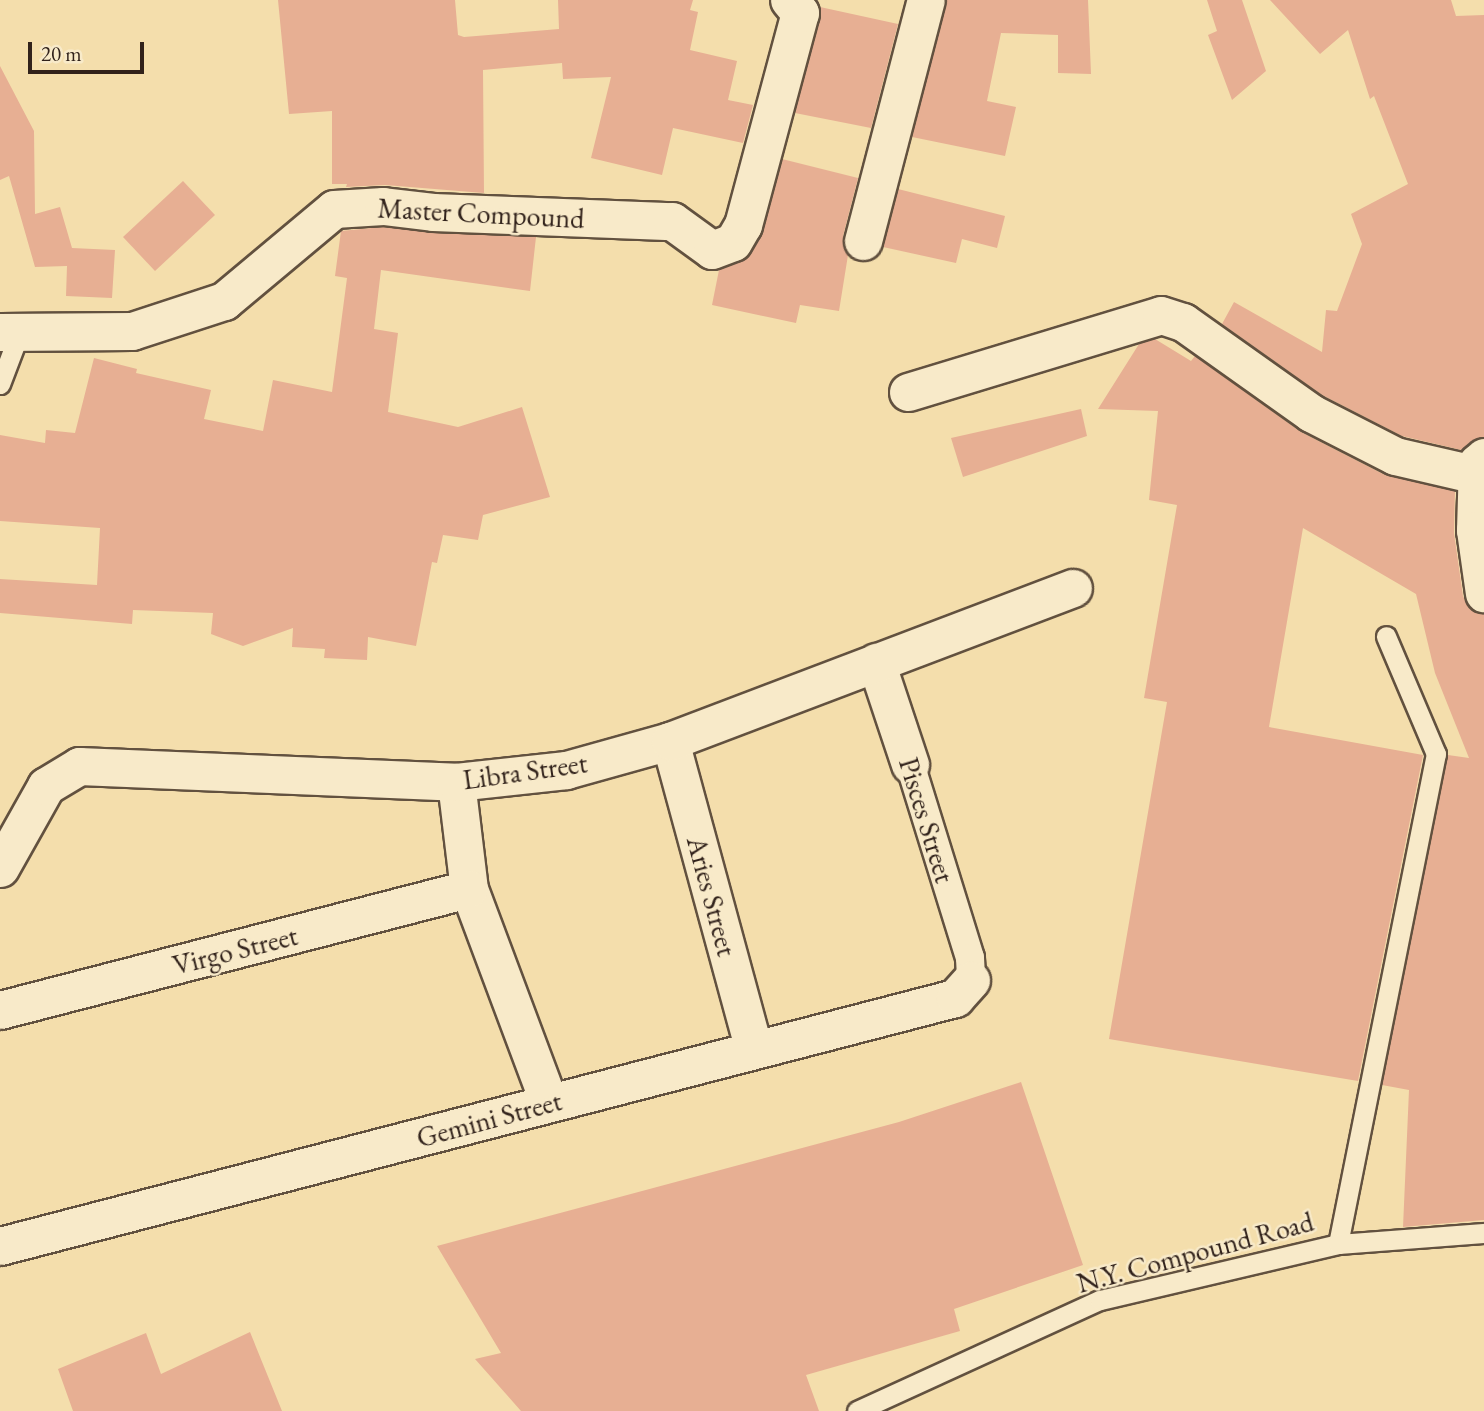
<!DOCTYPE html>
<style>
body{margin:0}
#map{position:relative;width:1484px;height:1411px;overflow:hidden;background:#f4deac;font-family:"EB Garamond",serif}
div>[style]{position:absolute}
[style*='--x']{left:calc(var(--x)*1px);top:calc(var(--y)*1px);width:calc(var(--w)*1px);rotate:calc(var(--a)*1deg)}
.building>*{inset:0;background:#e7af93}
.roads{filter:drop-shadow(2px 0 #62513f) drop-shadow(-2px 0 #62513f) drop-shadow(0 2px #62513f) drop-shadow(0 -2px #62513f)}
.service>*{height:19px;margin:-9.5px;padding:0 9.5px;transform-origin:9.5px;border-radius:9.5px;background:#f8eac9}
.pedestrian>*{height:28px;margin:-14px;padding:0 14px;transform-origin:14px;border-radius:14px;background:#f8eac9}
.minor>*{height:37px;margin:-18.5px;padding:0 18.5px;transform-origin:18.5px;border-radius:18.5px;background:#f8eac9}
span{translate:-50% -50%;white-space:nowrap;text-align:center;line-height:1.15;-webkit-text-stroke:5px #f8eac9;paint-order:stroke}
.street-label{font-size:28px;color:#31221b}
.scale{position:absolute;left:28px;top:42px;width:116px;height:32px;box-sizing:border-box;border:4px solid #31221b;border-top:0;padding-left:9px;font-size:21px;line-height:24px;white-space:nowrap;color:#31221b;-webkit-text-stroke:5px #f8eac9;paint-order:stroke}
</style>
<div id="map">
<div class="building">
<div style="clip-path:polygon(278px 0,455px 0,458px 35px,464px 37px,559px 29px,558px 0,693px 0,690px 10px,698px 12px,690px 50px,737px 61px,728px 100px,753px 105px,743px 143px,673px 128px,662px 175px,591px 158px,611px 77px,563px 79px,562px 63px,483px 70px,484px 193px,385px 185px,346px 187px,347px 184px,332px 184px,332px 111px,289px 114px)"></div>
<div style="clip-path:polygon(946px 0,1088px 0,1091px 74px,1058px 73px,1058px 35px,1001px 33px,987px 101px,1016px 107px,1005px 156px,912px 137px)"></div>
<div style="clip-path:polygon(1207px 0,1242px 0,1266px 71px,1232px 100px,1208px 35px,1217px 31px)"></div>
<div style="clip-path:polygon(1270px 0,1451px 0,1456px 16px,1484px 15px,1484px 437px,1461px 450px,1402px 436px,1322px 395px,1222px 324px,1234px 302px,1322px 352px,1326px 310px,1337px 311px,1362px 244px,1351px 214px,1408px 184px,1374px 96px,1370px 99px,1348px 30px,1320px 54px)"></div>
<div style="clip-path:polygon(820px 7px,898px 24px,871px 128px,795px 113px)"></div>
<div style="clip-path:polygon(0 66px,34px 131px,35px 214px,60px 207px,72px 248px,115px 250px,112px 298px,66px 296px,67px 266px,35px 267px,9px 176px,0 180px)"></div>
<div style="clip-path:polygon(782px 159px,858px 178px,843px 236px,848px 255px,839px 311px,800px 305px,796px 323px,712px 305px,719px 270px,741px 261px,761px 235px)"></div>
<div style="clip-path:polygon(183px 181px,215px 215px,155px 271px,123px 237px)"></div>
<div style="clip-path:polygon(898px 189px,1005px 216px,997px 248px,962px 239px,956px 263px,883px 247px)"></div>
<div style="clip-path:polygon(382px 227px,536px 237px,530px 291px,381px 270px,374px 329px,398px 333px,388px 412px,458px 427px,522px 407px,550px 497px,483px 515px,478px 540px,443px 535px,437px 563px,432px 562px,416px 646px,368px 637px,367px 660px,324px 658px,325px 649px,292px 647px,293px 628px,243px 646px,211px 634px,213px 613px,133px 610px,132px 624px,0 613px,0 579px,97px 585px,100px 528px,0 521px,0 435px,45px 443px,46px 430px,75px 433px,94px 358px,137px 369px,136px 373px,211px 390px,204px 419px,263px 431px,273px 380px,332px 392px,347px 278px,335px 276px,341px 231px)"></div>
<div style="clip-path:polygon(1155px 339px,1191px 361px,1195px 356px,1301px 432px,1385px 475px,1455px 491px,1454px 533px,1463px 596px,1468px 606px,1484px 614px,1484px 1220px,1403px 1227px,1409px 1090px,1382px 1085px,1448px 755px,1469px 758px,1435px 673px,1416px 594px,1303px 528px,1269px 727px,1423px 755px,1358px 1081px,1109px 1039px,1167px 702px,1144px 698px,1177px 505px,1149px 500px,1158px 411px,1098px 409px,1139px 344px)"></div>
<div style="clip-path:polygon(1081px 409px,1087px 436px,963px 477px,951px 438px)"></div>
<div style="clip-path:polygon(1021px 1082px,1083px 1265px,954px 1309px,960px 1331px,806px 1375px,819px 1411px,521px 1411px,475px 1359px,501px 1353px,437px 1246px,899px 1122px)"></div>
<div style="clip-path:polygon(250px 1332px,282px 1411px,73px 1411px,58px 1369px,146px 1333px,161px 1374px)"></div>
</div>
<div class="roads">
<div class="service">
<div style="--x:0;--y:384;--w:53;--a:-69.2"></div>
<div style="--x:1338;--y:1244;--w:500;--a:-78.7"></div>
<div style="--x:1436;--y:754;--w:128;--a:-113"></div>
<div style="--x:857;--y:1411;--w:267;--a:-24.6"></div>
<div style="--x:1100;--y:1300;--w:244;--a:-13.2"></div>
<div style="--x:1338;--y:1244;--w:146;--a:-4.3"></div>
</div>
<div class="pedestrian">
<div style="--x:910;--y:764;--w:203;--a:72.8"></div>
<div style="--x:970;--y:958;--w:22;--a:87"></div>
</div>
<div class="minor">
<div style="--x:863;--y:241;--w:249;--a:-75.4"></div>
<div style="--x:0;--y:332;--w:132;--a:-0.4"></div>
<div style="--x:132;--y:331;--w:97;--a:-18.1"></div>
<div style="--x:224;--y:301;--w:143;--a:-39.9"></div>
<div style="--x:334;--y:209;--w:49;--a:-3.5"></div>
<div style="--x:383;--y:206;--w:50;--a:6.8"></div>
<div style="--x:433;--y:212;--w:239;--a:2.2"></div>
<div style="--x:672;--y:221;--w:49;--a:35.9"></div>
<div style="--x:712;--y:250;--w:22;--a:-21"></div>
<div style="--x:733;--y:242;--w:20;--a:-60"></div>
<div style="--x:743;--y:225;--w:220;--a:-75"></div>
<div style="--x:800;--y:13;--w:17;--a:-130"></div>
<div style="--x:908;--y:392;--w:264;--a:-16.9"></div>
<div style="--x:1161;--y:315;--w:23;--a:18"></div>
<div style="--x:1183;--y:322;--w:157;--a:35.4"></div>
<div style="--x:1311;--y:413;--w:94;--a:27.1"></div>
<div style="--x:1395;--y:456;--w:84;--a:13"></div>
<div style="--x:1484;--y:457;--w:9;--a:139"></div>
<div style="--x:1477;--y:463;--w:67;--a:91.7"></div>
<div style="--x:1475;--y:530;--w:64;--a:81.9"></div>
<div style="--x:876;--y:662;--w:108;--a:71.6"></div>
<div style="--x:670;--y:741;--w:320;--a:74.8"></div>
<div style="--x:456;--y:782;--w:108;--a:83.1"></div>
<div style="--x:469;--y:889;--w:228;--a:69.5"></div>
<div style="--x:0;--y:868;--w:94;--a:-60.7"></div>
<div style="--x:46;--y:786;--w:39;--a:-31"></div>
<div style="--x:79;--y:766;--w:377;--a:2.4"></div>
<div style="--x:456;--y:782;--w:111;--a:-6.2"></div>
<div style="--x:566;--y:770;--w:108;--a:-15.6"></div>
<div style="--x:670;--y:741;--w:431;--a:-20.8"></div>
<div style="--x:0;--y:1010;--w:484;--a:-14.5"></div>
<div style="--x:0;--y:1246;--w:987;--a:-14.56"></div>
<div style="--x:955;--y:998;--w:24;--a:-48"></div>
</div>
</div>
<div class="street-label">
<span style="left:481px;top:213px;rotate:3deg">Master Compound</span>
<span style="left:525px;top:771px;rotate:-8deg">Libra Street</span>
<span style="left:927px;top:820px;rotate:73deg">Pisces Street</span>
<span style="left:712px;top:896px;rotate:75deg">Aries Street</span>
<span style="left:235px;top:950px;rotate:-14deg">Virgo Street</span>
<span style="left:489px;top:1119px;rotate:-15deg">Gemini Street</span>
<span style="left:1195px;top:1252px;rotate:-15deg">N.Y. Compound Road</span>
</div>
<div class="scale">20 m</div>
</div>
